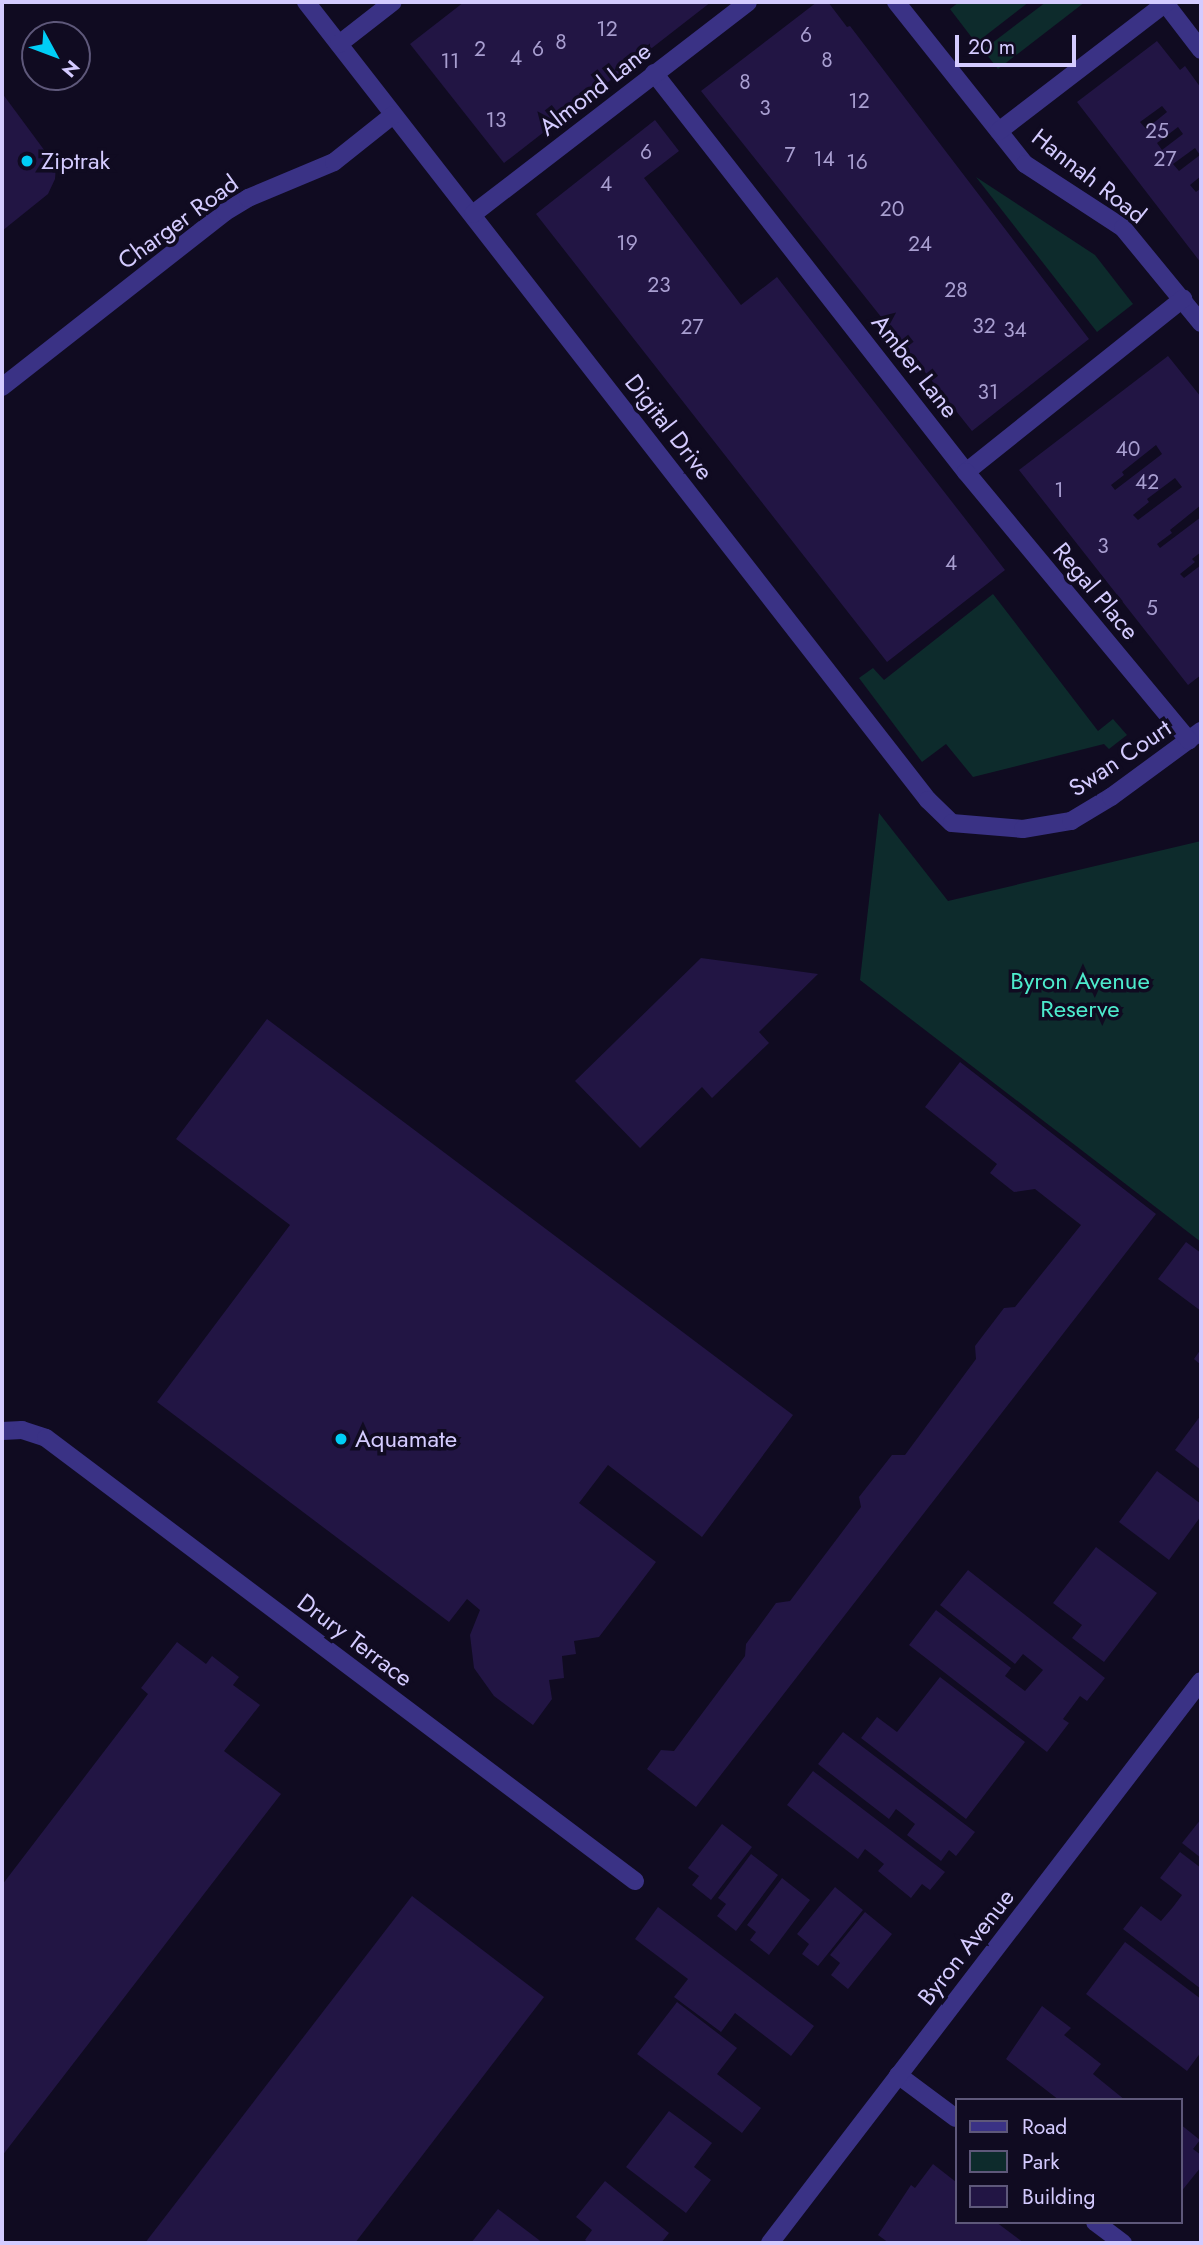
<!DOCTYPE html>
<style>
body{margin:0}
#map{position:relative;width:1203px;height:2245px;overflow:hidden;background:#100b21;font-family:Jost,sans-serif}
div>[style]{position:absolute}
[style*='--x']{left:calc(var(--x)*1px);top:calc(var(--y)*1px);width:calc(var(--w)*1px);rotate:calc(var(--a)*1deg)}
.green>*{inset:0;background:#0d2b2c}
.building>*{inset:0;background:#221544}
.minor>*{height:18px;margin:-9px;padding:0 9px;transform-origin:9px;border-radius:9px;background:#3a3285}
.dots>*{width:19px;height:19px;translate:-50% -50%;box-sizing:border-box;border:4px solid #100b21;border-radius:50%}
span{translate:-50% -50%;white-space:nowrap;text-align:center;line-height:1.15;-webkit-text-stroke:7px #100b21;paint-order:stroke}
.number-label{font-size:21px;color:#a89ed0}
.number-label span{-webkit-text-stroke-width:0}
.street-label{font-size:24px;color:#d4cbff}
.poi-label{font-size:24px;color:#d4cbff}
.left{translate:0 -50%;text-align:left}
.park-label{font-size:24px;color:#4deacc}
.frame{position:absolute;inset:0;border:4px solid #d4cbff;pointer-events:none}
.legend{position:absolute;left:955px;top:2098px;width:228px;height:126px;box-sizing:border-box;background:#100b21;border:2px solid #5e587a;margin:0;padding:9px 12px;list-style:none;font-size:21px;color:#d4cbff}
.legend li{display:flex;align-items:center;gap:14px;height:35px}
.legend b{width:35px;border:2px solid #5e587a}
.north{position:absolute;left:21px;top:21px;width:70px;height:70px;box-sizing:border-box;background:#100b21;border:2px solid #5e587a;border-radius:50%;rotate:131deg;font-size:19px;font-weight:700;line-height:28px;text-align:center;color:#d4cbff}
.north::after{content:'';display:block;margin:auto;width:24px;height:32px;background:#00cef6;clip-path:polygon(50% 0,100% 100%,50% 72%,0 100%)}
.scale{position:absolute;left:955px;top:35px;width:121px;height:32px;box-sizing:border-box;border:4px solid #d4cbff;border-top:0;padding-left:9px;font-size:21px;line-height:24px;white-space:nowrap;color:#d4cbff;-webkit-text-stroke:5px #100b21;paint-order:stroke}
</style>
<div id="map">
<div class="green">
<div style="clip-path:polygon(959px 2px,1029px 2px,976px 43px,950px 9px)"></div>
<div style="clip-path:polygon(1046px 2px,1085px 2px,998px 69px,983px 50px)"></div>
<div style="clip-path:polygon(976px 177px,1095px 255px,1133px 304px,1097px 332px)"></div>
<div style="clip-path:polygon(993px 594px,1098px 731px,1113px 719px,1127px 735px,1109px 749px,1104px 744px,973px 777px,946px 744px,922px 762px,859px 678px,873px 668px,884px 680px)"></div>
<div style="clip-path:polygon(879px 813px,948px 901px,1201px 841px,1201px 1242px,860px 980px)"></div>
</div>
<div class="building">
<div style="clip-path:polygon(464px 2px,711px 2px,504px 163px,410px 44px)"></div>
<div style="clip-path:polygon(817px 2px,828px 2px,847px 27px,850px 26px,1089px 339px,972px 431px,701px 91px)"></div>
<div style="clip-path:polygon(evenodd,1157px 41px,1180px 70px,1185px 66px,1201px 88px,1201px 176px,1190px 185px,1196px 192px,1201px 188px,1201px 263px,1077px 102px,1157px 41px,1162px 106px,1167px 112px,1146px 129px,1140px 122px,1162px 106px,1157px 41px,1178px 127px,1183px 134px,1162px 150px,1157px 143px,1178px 127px,1157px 41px,1195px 148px,1200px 155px,1179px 171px,1173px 164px,1195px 148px)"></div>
<div style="clip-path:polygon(2px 93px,56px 166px,55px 179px,48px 194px,2px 231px)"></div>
<div style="clip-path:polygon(655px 120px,679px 151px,644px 178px,741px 305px,777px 277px,1005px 570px,887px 662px,536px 214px)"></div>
<div style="clip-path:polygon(evenodd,1168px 356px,1201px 397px,1201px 505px,1170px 530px,1172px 533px,1157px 544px,1160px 548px,1201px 517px,1201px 552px,1192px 559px,1195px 562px,1180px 574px,1184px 578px,1201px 565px,1201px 675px,1188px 685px,1019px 470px,1168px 356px,1156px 445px,1162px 454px,1115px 490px,1111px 485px,1124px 475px,1122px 472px,1156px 445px,1168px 356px,1175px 478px,1182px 487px,1138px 520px,1133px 515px,1149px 502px,1147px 499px,1175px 478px)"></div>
<div style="clip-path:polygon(701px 958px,818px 974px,759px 1032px,769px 1043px,712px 1098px,702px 1087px,640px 1148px,575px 1081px)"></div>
<div style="clip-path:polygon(267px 1019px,793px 1415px,702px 1537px,608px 1465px,579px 1503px,656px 1562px,599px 1637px,574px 1641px,576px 1654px,562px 1656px,564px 1678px,549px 1680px,552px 1699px,533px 1725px,494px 1696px,474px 1668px,470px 1635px,480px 1610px,467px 1599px,449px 1622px,157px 1402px,290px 1225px,176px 1139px)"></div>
<div style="clip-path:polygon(960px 1062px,1156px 1214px,696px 1807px,647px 1769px,661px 1750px,674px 1751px,745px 1656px,746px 1644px,776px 1603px,790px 1601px,861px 1507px,859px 1497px,892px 1455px,905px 1455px,976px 1359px,975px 1346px,1004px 1308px,1015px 1307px,1081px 1225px,1035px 1189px,1014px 1192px,990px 1173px,997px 1164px,925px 1107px)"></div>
<div style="clip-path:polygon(1186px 1242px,1201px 1253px,1201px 1311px,1158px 1279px)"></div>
<div style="clip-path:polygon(1201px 1349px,1201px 1365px,1194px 1359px)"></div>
<div style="clip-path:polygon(1201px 1415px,1201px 1470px,1175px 1450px)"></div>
<div style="clip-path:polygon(1157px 1471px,1201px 1504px,1201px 1516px,1169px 1560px,1119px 1522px)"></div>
<div style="clip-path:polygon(1096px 1547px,1157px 1593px,1104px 1662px,1072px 1638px,1082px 1625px,1053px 1603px)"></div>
<div style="clip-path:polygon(968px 1570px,1105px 1678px,1087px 1701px,1080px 1696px,1063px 1719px,1069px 1723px,1047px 1752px,909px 1645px,936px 1610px,1011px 1668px,1005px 1676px,1025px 1691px,1043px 1670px,1023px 1654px,1015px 1664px,940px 1605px)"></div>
<div style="clip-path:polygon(177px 1642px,206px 1664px,212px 1656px,239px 1677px,233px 1685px,260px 1705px,224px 1751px,281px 1794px,2px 2156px,2px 1885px,148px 1694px,141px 1688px)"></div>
<div style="clip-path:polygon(940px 1677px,1025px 1742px,966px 1819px,861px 1738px,877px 1717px,897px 1732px)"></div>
<div style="clip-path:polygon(843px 1732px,975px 1832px,956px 1856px,949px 1850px,941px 1861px,907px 1835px,915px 1824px,896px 1809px,889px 1819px,818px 1764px)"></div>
<div style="clip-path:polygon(813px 1771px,945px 1872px,930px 1890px,922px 1884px,911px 1898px,878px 1871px,884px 1864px,865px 1849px,858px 1859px,787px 1805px)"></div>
<div style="clip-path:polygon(1201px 1819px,1201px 1858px,1182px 1843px)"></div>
<div style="clip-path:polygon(722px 1824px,752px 1847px,711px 1900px,692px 1885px,699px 1876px,688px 1868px)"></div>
<div style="clip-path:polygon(1180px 1852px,1201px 1868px,1201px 1989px,1123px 1929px,1141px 1906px,1161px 1921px,1173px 1907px,1182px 1895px,1160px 1878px)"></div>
<div style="clip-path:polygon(751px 1854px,778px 1875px,736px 1931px,717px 1916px,726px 1904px,718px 1898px)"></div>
<div style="clip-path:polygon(782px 1878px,810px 1900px,769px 1955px,750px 1940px,756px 1932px,747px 1925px)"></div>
<div style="clip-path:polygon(835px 1887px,863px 1910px,818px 1966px,802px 1954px,809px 1944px,797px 1934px)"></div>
<div style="clip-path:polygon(412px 1896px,544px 1997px,355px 2243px,145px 2243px)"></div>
<div style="clip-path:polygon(658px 1907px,814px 2026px,791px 2056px,735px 2013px,721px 2032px,674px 1997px,688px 1979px,635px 1939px)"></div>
<div style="clip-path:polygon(865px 1912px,892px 1934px,848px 1989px,831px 1975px,840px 1963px,830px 1955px)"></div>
<div style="clip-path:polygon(1125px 1942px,1201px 1999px,1201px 2052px,1187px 2071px,1086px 1994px)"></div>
<div style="clip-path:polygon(677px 2002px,737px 2048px,717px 2074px,761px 2108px,742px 2133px,637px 2054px)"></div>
<div style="clip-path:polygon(1042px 2006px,1071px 2028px,1064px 2035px,1101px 2064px,1093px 2074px,1125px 2100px,1059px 2100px,1006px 2059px)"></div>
<div style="clip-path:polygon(669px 2111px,712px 2143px,694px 2167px,711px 2180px,686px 2213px,626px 2167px)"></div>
<div style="clip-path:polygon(1180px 2124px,1200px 2140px,1193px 2149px,1201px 2155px,1201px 2167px,1180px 2193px)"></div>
<div style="clip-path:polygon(933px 2164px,956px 2182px,956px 2222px,996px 2222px,1024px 2243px,889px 2243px,878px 2235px,911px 2185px,915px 2188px)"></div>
<div style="clip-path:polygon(605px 2181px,669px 2233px,661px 2243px,589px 2243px,585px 2240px,592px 2230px,576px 2217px)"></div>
<div style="clip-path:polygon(498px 2209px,543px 2243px,471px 2243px)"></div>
</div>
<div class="minor">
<div style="--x:306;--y:2;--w:1012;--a:52.07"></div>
<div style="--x:928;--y:800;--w:33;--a:44"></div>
<div style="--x:952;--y:823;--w:71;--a:4.8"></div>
<div style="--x:1023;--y:829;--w:49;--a:-9.5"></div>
<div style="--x:1071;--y:821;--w:47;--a:-31"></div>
<div style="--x:1111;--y:797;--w:112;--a:-36.3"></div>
<div style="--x:896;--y:2;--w:207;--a:51.5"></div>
<div style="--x:1025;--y:164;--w:117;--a:33.1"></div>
<div style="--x:1123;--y:228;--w:123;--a:50.6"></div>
<div style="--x:1165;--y:3;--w:59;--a:52.5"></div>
<div style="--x:339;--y:44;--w:68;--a:-37.9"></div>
<div style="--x:654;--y:73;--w:507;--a:51.98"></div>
<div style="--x:966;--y:472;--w:278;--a:-38.6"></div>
<div style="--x:999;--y:131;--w:212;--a:-37.5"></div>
<div style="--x:473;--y:214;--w:347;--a:-37.6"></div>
<div style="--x:2;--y:387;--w:283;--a:-38.1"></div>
<div style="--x:225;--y:212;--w:27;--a:-31"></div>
<div style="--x:248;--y:198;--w:93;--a:-22.7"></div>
<div style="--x:334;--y:162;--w:75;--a:-38.5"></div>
<div style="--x:966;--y:472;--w:349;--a:50.3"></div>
<div style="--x:2;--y:1431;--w:20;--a:-3"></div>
<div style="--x:22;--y:1430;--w:25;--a:18"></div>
<div style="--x:46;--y:1438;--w:737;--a:36.95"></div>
<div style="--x:898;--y:2075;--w:72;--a:36.6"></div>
<div style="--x:1095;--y:2222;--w:35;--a:37"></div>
<div style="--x:770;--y:2243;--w:708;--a:-52.52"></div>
</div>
<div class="dots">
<div style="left:27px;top:161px;background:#00cef6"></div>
<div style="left:341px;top:1439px;background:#00cef6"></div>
</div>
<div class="number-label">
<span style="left:607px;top:29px">12</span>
<span style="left:806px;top:35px">6</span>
<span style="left:561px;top:42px">8</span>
<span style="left:480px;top:49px">2</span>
<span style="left:538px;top:49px">6</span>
<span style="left:516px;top:58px">4</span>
<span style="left:827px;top:60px">8</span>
<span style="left:450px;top:61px">11</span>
<span style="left:745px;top:82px">8</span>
<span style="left:859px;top:101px">12</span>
<span style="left:765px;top:108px">3</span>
<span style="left:496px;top:120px">13</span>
<span style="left:1157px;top:131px">25</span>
<span style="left:646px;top:152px">6</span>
<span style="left:790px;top:155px">7</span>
<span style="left:824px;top:159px">14</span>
<span style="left:1165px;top:159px">27</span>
<span style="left:857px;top:162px">16</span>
<span style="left:606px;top:184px">4</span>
<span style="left:892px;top:209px">20</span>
<span style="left:627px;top:243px">19</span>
<span style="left:920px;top:244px">24</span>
<span style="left:659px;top:285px">23</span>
<span style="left:956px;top:290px">28</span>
<span style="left:984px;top:326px">32</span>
<span style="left:692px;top:327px">27</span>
<span style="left:1015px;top:330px">34</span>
<span style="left:988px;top:392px">31</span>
<span style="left:1128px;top:449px">40</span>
<span style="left:1147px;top:482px">42</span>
<span style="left:1059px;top:490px">1</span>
<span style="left:1103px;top:546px">3</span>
<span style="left:951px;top:563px">4</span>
<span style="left:1152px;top:608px">5</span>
</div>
<div class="street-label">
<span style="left:595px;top:89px;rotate:-38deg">Almond Lane</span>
<span style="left:1089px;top:176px;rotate:38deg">Hannah Road</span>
<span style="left:178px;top:222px;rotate:-36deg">Charger Road</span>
<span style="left:915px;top:366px;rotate:52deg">Amber Lane</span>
<span style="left:669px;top:427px;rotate:52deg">Digital Drive</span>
<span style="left:1096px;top:591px;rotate:50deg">Regal Place</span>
<span style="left:1120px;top:758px;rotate:-34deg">Swan Court</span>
<span style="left:355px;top:1640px;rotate:37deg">Drury Terrace</span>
<span style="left:966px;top:1947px;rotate:-52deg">Byron Avenue</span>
</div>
<div class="poi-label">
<span class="left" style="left:41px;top:161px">Ziptrak</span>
<span class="left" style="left:355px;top:1439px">Aquamate</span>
</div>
<div class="park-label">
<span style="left:1080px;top:995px">Byron Avenue<br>Reserve</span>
</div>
<div class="frame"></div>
<ul class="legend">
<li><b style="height:9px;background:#3a3285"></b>Road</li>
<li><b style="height:19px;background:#0d2b2c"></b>Park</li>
<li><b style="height:19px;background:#221544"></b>Building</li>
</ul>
<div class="north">N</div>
<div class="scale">20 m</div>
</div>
